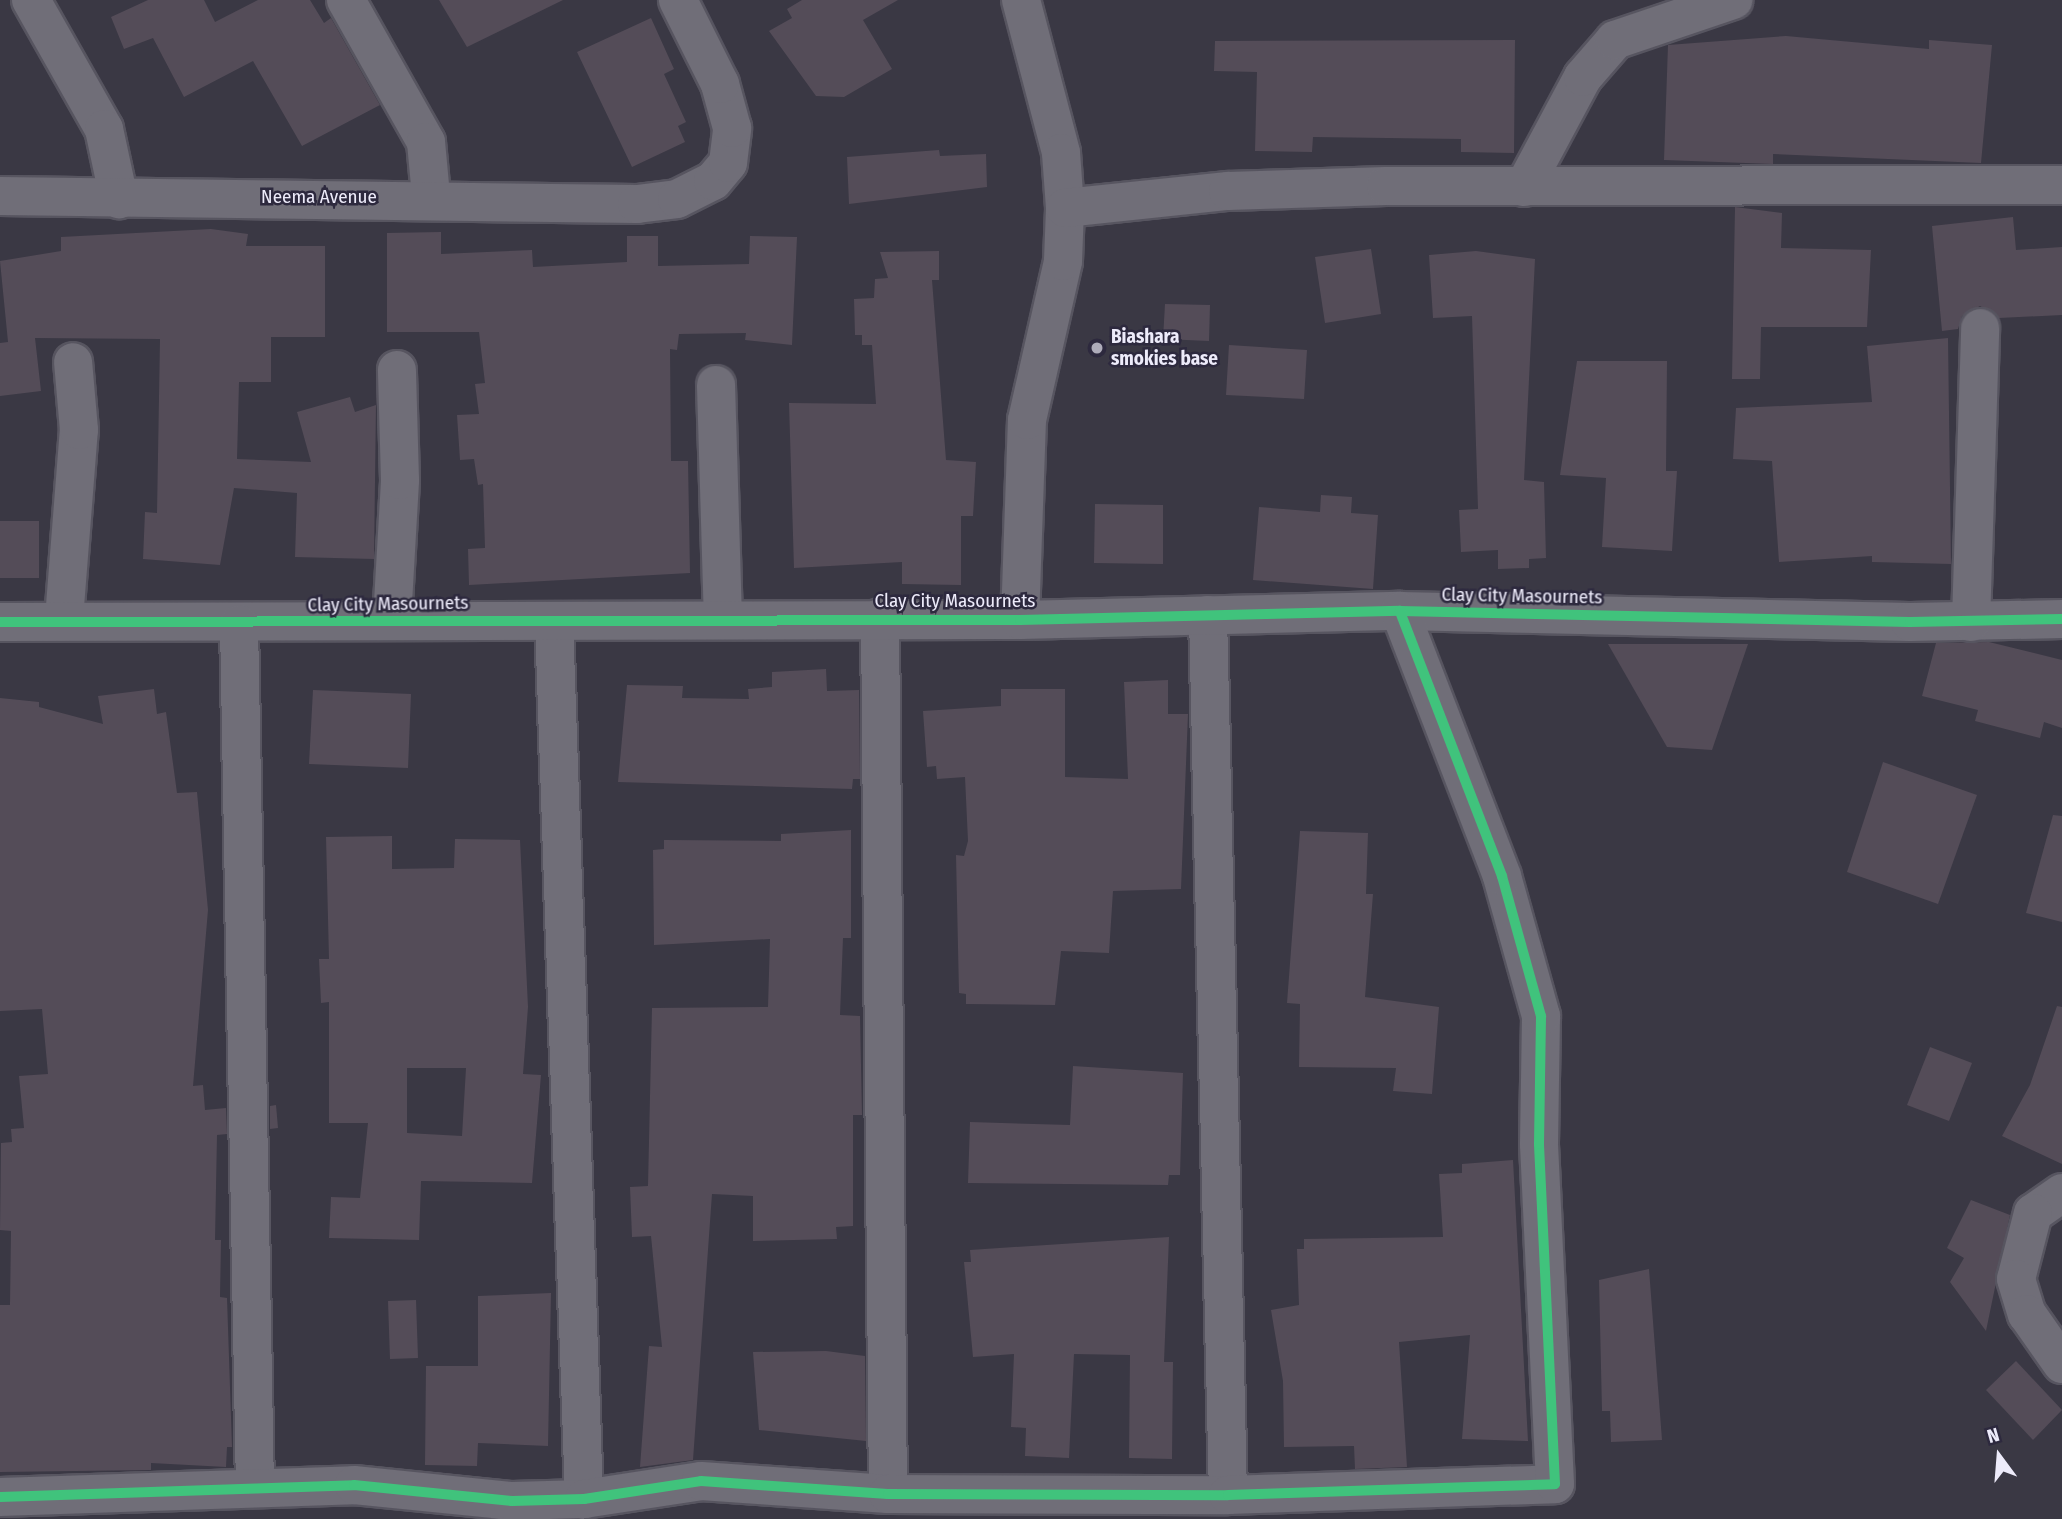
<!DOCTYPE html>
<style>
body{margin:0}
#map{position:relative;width:2062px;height:1519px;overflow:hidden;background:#3a3844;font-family:"Fira Sans Condensed",sans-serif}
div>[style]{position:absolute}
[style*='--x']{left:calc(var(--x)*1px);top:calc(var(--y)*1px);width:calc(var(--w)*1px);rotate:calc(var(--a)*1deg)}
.building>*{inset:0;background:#544c58}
.roads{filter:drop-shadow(2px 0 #575560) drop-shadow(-2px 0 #575560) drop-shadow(0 2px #575560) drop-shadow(0 -2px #575560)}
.street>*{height:38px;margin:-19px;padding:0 19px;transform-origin:19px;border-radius:19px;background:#706e78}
.cycleway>*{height:10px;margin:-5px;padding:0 5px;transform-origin:5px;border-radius:5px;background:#40c37c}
.dots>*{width:19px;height:19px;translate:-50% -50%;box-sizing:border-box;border:4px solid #2d293e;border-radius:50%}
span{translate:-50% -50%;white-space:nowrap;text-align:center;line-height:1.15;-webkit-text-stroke:5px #2d293e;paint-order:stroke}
.street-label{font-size:19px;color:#edebfa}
.poi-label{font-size:19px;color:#edebfa;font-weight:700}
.left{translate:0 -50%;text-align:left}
.north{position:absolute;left:1964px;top:1421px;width:70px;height:70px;-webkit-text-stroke:5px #2d293e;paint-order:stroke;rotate:344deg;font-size:19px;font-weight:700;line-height:28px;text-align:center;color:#edebfa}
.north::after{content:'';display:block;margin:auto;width:24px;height:32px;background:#edebfa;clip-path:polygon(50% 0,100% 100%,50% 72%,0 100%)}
</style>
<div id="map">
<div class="building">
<div style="clip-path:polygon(148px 0,204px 0,215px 22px,258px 0,310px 0,324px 23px,331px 18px,380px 105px,302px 146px,253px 61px,184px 97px,153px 38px,124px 49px,111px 17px)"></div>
<div style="clip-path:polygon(439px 0,563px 0,467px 47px)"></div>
<div style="clip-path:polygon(802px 0,898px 0,863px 20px,892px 69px,844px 97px,816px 96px,769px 31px,792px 18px,787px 9px)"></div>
<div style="clip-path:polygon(651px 18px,674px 69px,664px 74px,686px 122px,678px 126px,685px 142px,632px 167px,577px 52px)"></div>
<div style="clip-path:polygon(1786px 36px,1929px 49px,1929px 40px,1992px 45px,1981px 163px,1773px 154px,1773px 164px,1664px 160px,1668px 45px)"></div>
<div style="clip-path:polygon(1515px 40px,1514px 153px,1461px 152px,1461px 139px,1313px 137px,1312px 152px,1255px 151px,1257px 72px,1214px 71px,1215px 41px)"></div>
<div style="clip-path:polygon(939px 150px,940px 156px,986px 154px,987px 187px,849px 204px,847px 157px)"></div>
<div style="clip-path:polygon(1735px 207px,1782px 213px,1781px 248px,1871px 250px,1867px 327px,1761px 327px,1760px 379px,1732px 379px)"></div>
<div style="clip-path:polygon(2013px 217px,2016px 250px,2062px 247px,2062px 315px,1999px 318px,1980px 306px,1962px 316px,1958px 329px,1942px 331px,1932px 226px)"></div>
<div style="clip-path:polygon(211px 229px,248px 234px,246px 246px,325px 246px,325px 337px,271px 337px,271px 382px,239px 382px,237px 459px,311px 462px,297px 412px,350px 397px,355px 412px,376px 405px,374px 559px,295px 557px,297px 493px,234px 488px,220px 565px,143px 559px,145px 512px,157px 513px,160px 339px,35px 338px,41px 391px,0 396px,0 343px,8px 342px,0 261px,61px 251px,61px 237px)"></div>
<div style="clip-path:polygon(441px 232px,441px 254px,532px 250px,533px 267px,627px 262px,627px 236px,658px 236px,658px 266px,749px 264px,750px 236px,797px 237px,792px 345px,745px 340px,746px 333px,679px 334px,677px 350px,670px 349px,671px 461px,688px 461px,690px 573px,469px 585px,468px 549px,485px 548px,483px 484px,478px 485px,474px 459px,460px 460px,457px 415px,479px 414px,475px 384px,485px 383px,479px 332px,387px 332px,387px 233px)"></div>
<div style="clip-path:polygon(1371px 249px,1381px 314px,1325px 323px,1315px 257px)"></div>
<div style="clip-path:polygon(939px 251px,939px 280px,932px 280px,946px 460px,976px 462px,973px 516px,961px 516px,961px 585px,902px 584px,902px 562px,794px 568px,789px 403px,876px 404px,872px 345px,862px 345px,862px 335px,855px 335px,854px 299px,874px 298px,875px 279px,888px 278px,880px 252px)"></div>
<div style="clip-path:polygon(1476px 251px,1535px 259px,1524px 480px,1544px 482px,1546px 558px,1529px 559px,1529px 568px,1498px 569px,1498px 550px,1461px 552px,1459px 510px,1478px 509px,1472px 316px,1433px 318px,1429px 255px)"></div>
<div style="clip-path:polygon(1165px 304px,1210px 305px,1209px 341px,1163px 339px)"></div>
<div style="clip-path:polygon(1948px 338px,1951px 564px,1872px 562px,1872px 556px,1779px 562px,1772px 461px,1733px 459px,1736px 408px,1872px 402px,1867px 346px)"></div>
<div style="clip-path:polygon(1229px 345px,1307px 350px,1304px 399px,1226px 395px)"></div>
<div style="clip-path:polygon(1577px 361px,1667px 361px,1666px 471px,1677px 471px,1672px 551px,1602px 547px,1606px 478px,1560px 475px)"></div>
<div style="clip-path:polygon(1321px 495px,1352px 497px,1351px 513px,1378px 515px,1373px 589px,1253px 580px,1259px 507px,1320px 512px)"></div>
<div style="clip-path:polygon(1095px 504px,1163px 505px,1163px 564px,1094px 563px)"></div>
<div style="clip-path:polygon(0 521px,39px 521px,39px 578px,0 578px)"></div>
<div style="clip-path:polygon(1989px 642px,2062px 660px,2062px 728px,2044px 722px,2040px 738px,1975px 721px,1978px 710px,1922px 696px,1936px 643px)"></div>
<div style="clip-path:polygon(1608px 644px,1748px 644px,1712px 750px,1667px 747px)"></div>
<div style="clip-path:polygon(826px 669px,827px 691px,859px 690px,860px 779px,853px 779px,852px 789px,618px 782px,627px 685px,683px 686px,682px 698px,749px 699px,748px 689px,772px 687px,772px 672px)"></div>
<div style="clip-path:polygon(1168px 680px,1168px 714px,1188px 714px,1181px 889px,1113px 891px,1109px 953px,1061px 951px,1055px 1005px,966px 1004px,966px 994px,959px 993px,956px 855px,964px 856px,968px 841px,965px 777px,937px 779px,936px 766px,927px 767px,923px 711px,1001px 706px,1001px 689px,1065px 689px,1065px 777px,1128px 779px,1124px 682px)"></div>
<div style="clip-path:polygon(154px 689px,157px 714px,166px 712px,177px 793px,197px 792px,208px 910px,193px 1086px,203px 1085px,205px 1110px,226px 1108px,227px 1134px,217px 1135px,215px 1240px,221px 1240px,220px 1297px,227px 1298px,232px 1447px,227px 1447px,226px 1467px,151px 1463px,151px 1470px,0 1472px,0 1305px,10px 1305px,11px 1231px,0 1230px,1px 1143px,12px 1142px,11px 1129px,24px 1128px,19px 1076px,48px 1074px,42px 1009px,0 1011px,0 698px,39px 702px,39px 707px,103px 724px,98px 696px)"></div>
<div style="clip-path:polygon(313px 690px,411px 694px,408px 768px,309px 764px)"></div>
<div style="clip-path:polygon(1883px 762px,1977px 795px,1938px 904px,1847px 872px)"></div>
<div style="clip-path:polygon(2053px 815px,2062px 816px,2062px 922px,2026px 913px)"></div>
<div style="clip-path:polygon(851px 830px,851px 938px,843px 938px,840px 1015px,860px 1016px,862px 1115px,853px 1115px,853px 1226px,836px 1227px,837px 1239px,753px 1241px,753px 1196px,712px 1194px,693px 1460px,640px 1467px,649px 1346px,662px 1347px,651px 1236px,632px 1237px,630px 1187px,648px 1186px,652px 1008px,768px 1007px,770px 939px,654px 945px,653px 850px,664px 849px,664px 840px,781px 841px,781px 834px)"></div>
<div style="clip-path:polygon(1300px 831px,1368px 833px,1366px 894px,1373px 894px,1365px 997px,1439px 1007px,1432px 1094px,1393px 1091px,1396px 1068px,1299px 1067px,1300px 1004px,1287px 1003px)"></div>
<div style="clip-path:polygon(evenodd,392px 836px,392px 869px,454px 868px,455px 839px,520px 840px,528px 1007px,523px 1074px,541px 1075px,532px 1183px,421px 1181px,419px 1240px,329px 1238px,331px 1197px,360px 1198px,368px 1123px,329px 1123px,329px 1002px,321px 1003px,319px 959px,329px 959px,326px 837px,392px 836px,407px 1068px,466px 1068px,462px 1136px,407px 1133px,407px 1068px)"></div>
<div style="clip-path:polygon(2057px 1006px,2062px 1007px,2062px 1164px,2002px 1136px,2030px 1085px)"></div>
<div style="clip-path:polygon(1930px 1047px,1972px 1063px,1949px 1121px,1907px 1105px)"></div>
<div style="clip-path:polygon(1073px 1066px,1183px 1073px,1180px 1175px,1169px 1175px,1168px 1185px,968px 1183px,970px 1122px,1070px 1125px)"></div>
<div style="clip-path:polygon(276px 1105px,278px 1128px,270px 1129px,270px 1106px)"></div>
<div style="clip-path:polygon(1513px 1160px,1528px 1441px,1462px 1439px,1470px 1335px,1399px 1342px,1407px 1467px,1355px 1469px,1354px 1446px,1284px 1447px,1283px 1381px,1271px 1310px,1299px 1305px,1297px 1249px,1304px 1249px,1304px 1239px,1443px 1237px,1439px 1174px,1462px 1173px,1462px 1164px)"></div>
<div style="clip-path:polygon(1971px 1200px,2010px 1215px,1986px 1331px,1950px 1282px,1964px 1258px,1947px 1248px)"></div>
<div style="clip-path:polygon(1169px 1237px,1164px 1362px,1173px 1362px,1172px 1459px,1129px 1458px,1130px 1355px,1074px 1354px,1069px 1458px,1025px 1456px,1026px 1428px,1011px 1427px,1014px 1354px,973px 1357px,964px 1262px,971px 1262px,970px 1250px)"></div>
<div style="clip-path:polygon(1649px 1269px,1662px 1440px,1611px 1442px,1610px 1411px,1602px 1411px,1599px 1280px)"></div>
<div style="clip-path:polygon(551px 1293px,548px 1446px,478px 1443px,477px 1466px,425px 1465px,426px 1366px,478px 1366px,478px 1296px)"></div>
<div style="clip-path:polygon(416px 1300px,418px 1358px,390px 1359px,388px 1301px)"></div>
<div style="clip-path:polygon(826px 1351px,865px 1356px,866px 1441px,759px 1430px,753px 1352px)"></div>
<div style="clip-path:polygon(2016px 1361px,2062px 1410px,2033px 1440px,1986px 1390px)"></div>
</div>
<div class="roads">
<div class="street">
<div style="--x:31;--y:0;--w:148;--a:60.5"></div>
<div style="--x:104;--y:129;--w:72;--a:77.9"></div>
<div style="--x:346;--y:0;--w:163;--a:60.6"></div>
<div style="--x:426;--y:142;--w:54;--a:84.7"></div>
<div style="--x:1021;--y:0;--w:158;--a:75.3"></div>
<div style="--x:1061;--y:153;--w:55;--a:85.8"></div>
<div style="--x:1524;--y:187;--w:125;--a:-61.8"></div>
<div style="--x:1583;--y:77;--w:49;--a:-49.1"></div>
<div style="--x:1615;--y:40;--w:125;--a:-18.7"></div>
<div style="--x:0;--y:196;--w:637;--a:0.72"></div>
<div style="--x:637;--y:204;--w:40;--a:-7.1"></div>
<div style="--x:677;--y:199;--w:40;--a:-26.6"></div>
<div style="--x:713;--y:181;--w:23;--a:-50"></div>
<div style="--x:728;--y:163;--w:35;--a:-83"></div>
<div style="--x:732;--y:128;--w:46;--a:-105.3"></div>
<div style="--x:720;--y:84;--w:94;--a:-116.6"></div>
<div style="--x:716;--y:385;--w:235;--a:88.3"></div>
<div style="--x:1208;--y:615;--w:880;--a:88.7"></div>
<div style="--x:880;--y:618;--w:876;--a:89.48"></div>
<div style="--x:64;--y:619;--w:190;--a:-85.5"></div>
<div style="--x:79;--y:430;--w:68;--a:-95"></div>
<div style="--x:392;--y:620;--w:140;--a:-86.7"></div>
<div style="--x:400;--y:480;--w:110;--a:-91.6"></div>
<div style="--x:1020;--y:620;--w:200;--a:-88"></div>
<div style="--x:1027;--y:420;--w:163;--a:-77.2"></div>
<div style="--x:1063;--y:261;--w:53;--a:-87.8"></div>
<div style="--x:1065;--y:208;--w:164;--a:-6"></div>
<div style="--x:1228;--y:191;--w:158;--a:-1.8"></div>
<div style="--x:1386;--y:186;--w:676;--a:-0.08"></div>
<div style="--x:554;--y:621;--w:879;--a:88.04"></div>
<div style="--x:0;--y:622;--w:1020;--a:-0.11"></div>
<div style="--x:1020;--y:620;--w:380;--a:-1.4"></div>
<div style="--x:1400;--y:611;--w:510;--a:1.24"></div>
<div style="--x:1910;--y:622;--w:152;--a:-1.1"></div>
<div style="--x:1971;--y:622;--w:294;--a:-88.2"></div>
<div style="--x:239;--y:624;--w:863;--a:88.94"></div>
<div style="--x:2062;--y:1193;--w:35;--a:145"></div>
<div style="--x:2033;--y:1213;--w:68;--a:104.4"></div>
<div style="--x:2016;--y:1279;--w:37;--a:73"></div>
<div style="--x:2027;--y:1314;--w:61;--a:55"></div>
<div style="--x:0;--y:1497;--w:354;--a:-1.9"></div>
<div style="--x:354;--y:1485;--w:159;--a:5.8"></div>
<div style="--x:512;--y:1501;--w:72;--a:-1.6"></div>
<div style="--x:584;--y:1499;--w:118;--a:-8.7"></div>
<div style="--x:701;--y:1481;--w:187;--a:4"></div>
<div style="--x:888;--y:1494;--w:340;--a:0.2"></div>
<div style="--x:1228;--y:1495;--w:327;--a:-1.9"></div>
<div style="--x:1555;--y:1484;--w:340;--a:-92.7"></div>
<div style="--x:1539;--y:1144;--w:128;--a:-89.1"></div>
<div style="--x:1541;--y:1016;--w:145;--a:-105.6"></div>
<div style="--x:1502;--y:876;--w:284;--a:-111.1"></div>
</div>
</div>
<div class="cycleway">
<div style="--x:0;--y:622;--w:1020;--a:-0.11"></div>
<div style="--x:1020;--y:620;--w:380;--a:-1.4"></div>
<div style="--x:1400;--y:611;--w:510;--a:1.24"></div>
<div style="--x:1910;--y:622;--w:152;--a:-1.1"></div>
<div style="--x:0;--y:1497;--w:354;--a:-1.9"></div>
<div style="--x:354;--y:1485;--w:159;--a:5.8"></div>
<div style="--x:512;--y:1501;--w:72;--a:-1.6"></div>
<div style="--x:584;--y:1499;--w:118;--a:-8.7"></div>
<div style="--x:701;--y:1481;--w:187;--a:4"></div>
<div style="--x:888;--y:1494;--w:340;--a:0.2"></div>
<div style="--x:1228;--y:1495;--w:327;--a:-1.9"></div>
<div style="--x:1555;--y:1484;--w:340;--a:-92.7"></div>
<div style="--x:1539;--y:1144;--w:128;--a:-89.1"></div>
<div style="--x:1541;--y:1016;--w:145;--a:-105.6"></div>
<div style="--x:1502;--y:876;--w:284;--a:-111.1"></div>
</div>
<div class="dots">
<div style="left:1097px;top:348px;background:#aeacba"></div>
</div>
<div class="street-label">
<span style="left:319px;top:197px">Neema Avenue</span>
<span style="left:1522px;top:596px;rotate:1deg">Clay City Masournets</span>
<span style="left:955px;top:601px">Clay City Masournets</span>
<span style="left:388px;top:604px;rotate:-1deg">Clay City Masournets</span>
</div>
<div class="poi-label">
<span class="left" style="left:1111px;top:348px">Biashara<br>smokies base</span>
</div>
<div class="north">N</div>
</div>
